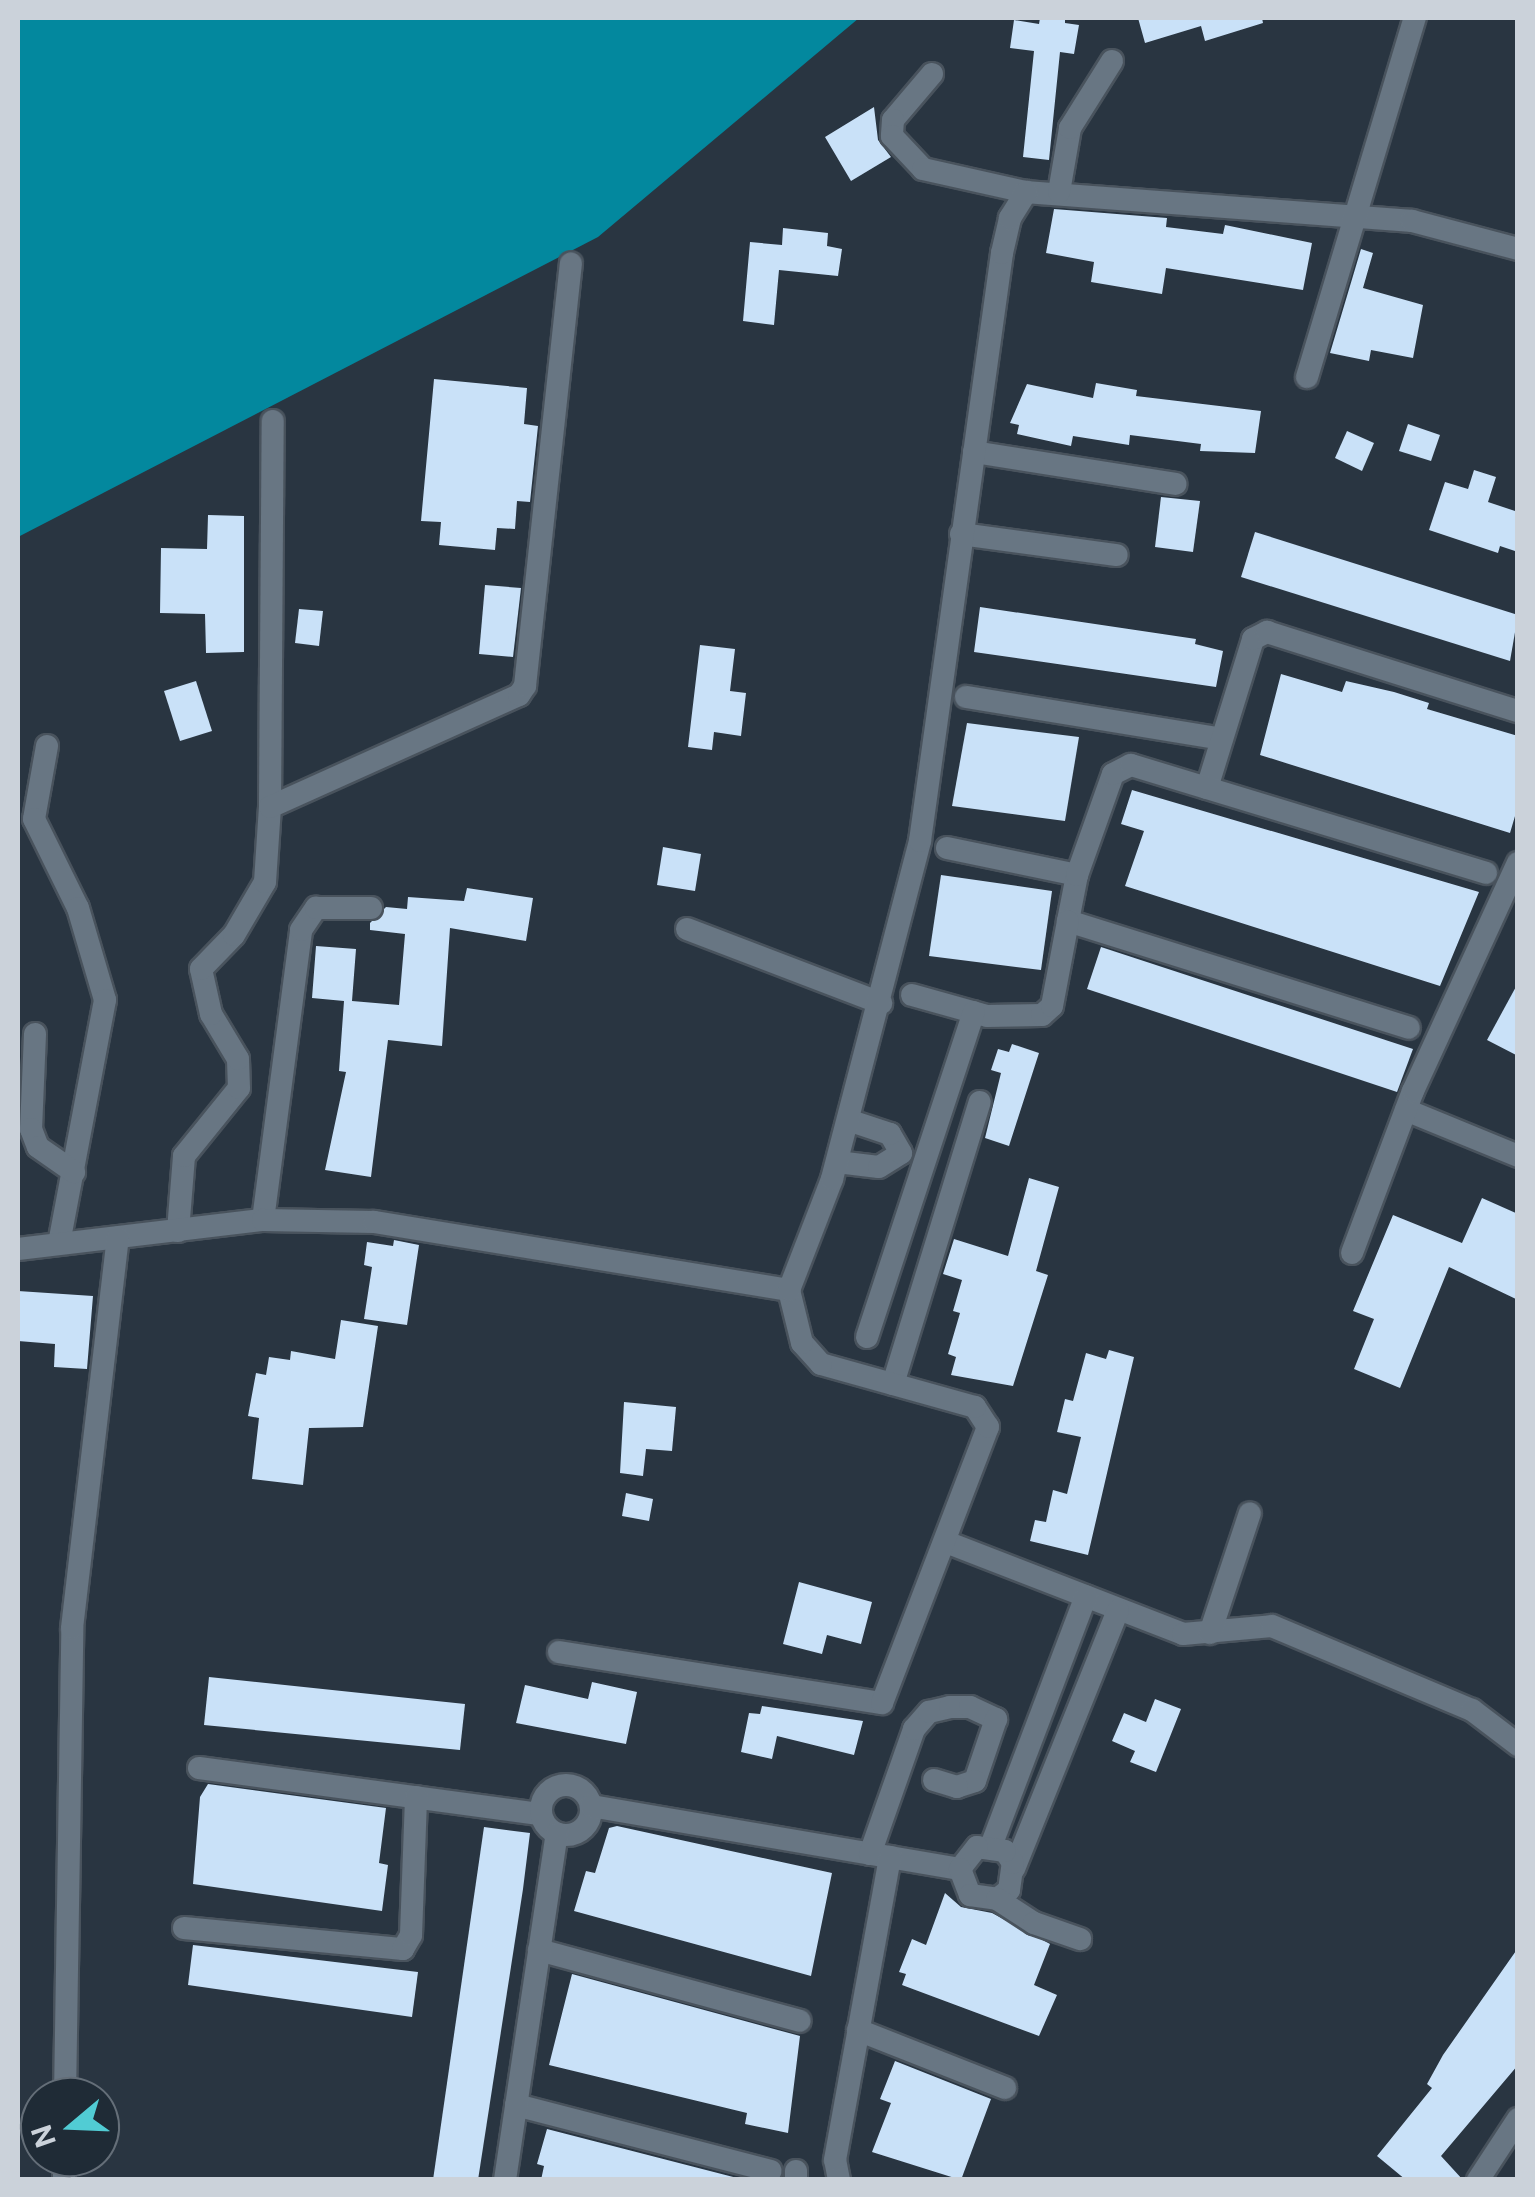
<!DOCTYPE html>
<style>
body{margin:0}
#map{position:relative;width:1535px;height:2197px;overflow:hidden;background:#293541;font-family:"Public Sans",sans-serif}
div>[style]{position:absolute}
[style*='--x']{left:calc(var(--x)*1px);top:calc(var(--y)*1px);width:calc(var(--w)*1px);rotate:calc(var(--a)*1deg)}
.water>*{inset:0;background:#03889e}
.building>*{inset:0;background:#c9e1f8}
.roads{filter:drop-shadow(2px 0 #49535d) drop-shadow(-2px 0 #49535d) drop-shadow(0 2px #49535d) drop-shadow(0 -2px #49535d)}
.street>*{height:22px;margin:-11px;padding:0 11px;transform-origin:11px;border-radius:11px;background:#687683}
.street>.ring{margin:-11px;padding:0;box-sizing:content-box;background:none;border:22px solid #687683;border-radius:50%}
span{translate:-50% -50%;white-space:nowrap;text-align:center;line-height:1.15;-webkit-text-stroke:10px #1f2b36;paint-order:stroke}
.frame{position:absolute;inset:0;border:20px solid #cbd2da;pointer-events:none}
.north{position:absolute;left:20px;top:2077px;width:100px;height:100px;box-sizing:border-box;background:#1f2b36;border:2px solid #646e78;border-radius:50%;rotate:251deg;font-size:28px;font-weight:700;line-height:40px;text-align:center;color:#cbd2da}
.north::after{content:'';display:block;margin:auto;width:35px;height:45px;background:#51ccd4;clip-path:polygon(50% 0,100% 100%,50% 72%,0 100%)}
</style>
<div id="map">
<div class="water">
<div style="clip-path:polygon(18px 18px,859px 18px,598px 237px,18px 537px)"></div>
</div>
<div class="building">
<div style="clip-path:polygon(1040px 18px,1065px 18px,1065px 23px,1079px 25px,1074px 54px,1060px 52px,1049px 160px,1023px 157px,1034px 51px,1010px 48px,1014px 20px,1039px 24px)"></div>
<div style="clip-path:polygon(1138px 18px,1262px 18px,1263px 23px,1205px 41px,1201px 26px,1145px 43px)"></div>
<div style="clip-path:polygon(874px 107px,878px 140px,891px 157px,851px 181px,825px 137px)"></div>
<div style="clip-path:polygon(1054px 209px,1167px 218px,1166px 227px,1223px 234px,1225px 225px,1312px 243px,1303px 290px,1166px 268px,1162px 294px,1091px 282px,1094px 262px,1046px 253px)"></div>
<div style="clip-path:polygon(783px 228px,828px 233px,827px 246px,842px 249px,838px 276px,779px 270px,774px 325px,743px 321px,750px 242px,782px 245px)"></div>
<div style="clip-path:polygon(1361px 249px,1373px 253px,1363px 288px,1423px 305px,1413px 358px,1371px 350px,1369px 361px,1330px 353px)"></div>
<div style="clip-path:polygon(434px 379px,527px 388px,524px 424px,538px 426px,530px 502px,517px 501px,515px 529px,497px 528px,495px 550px,439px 545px,441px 522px,421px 521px)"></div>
<div style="clip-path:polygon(1096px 383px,1137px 390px,1136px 396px,1261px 411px,1255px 453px,1200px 451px,1201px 444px,1130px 435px,1129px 445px,1073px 436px,1071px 446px,1017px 434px,1019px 425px,1010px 423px,1027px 384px,1093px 398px)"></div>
<div style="clip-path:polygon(1408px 424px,1440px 435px,1431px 461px,1399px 451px)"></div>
<div style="clip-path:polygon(1347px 431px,1374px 443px,1362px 471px,1335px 458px)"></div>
<div style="clip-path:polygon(1474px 470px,1496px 477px,1488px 502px,1518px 512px,1518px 552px,1500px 546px,1498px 553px,1429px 530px,1445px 482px,1468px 489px)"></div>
<div style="clip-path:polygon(1161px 497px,1200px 501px,1193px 552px,1155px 547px)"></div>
<div style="clip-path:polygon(208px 515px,244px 516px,244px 652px,206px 653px,205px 614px,160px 613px,161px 548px,207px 549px)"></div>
<div style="clip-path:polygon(1255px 532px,1518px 615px,1510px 661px,1241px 577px)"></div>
<div style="clip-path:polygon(485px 585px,521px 588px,513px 657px,479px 654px)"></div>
<div style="clip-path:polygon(980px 607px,1196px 639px,1195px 644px,1223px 651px,1216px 687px,974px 652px)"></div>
<div style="clip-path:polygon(299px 609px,323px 611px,319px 646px,295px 643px)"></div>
<div style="clip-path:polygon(700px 645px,735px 649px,730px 691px,746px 693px,741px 736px,714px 732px,712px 750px,688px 747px)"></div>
<div style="clip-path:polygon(1281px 674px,1342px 692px,1346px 681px,1394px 692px,1429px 703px,1427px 709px,1518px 736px,1518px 806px,1510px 833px,1260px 755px)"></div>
<div style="clip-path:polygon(196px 681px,212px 731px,180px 741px,164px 691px)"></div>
<div style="clip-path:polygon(967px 723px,1079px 737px,1065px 821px,952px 806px)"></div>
<div style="clip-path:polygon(1132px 790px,1479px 892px,1440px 986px,1125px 886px,1144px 831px,1121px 824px)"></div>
<div style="clip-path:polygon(663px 847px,701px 854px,695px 891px,657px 885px)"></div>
<div style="clip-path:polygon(941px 875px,1052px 891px,1041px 970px,929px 956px)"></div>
<div style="clip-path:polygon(467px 888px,533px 898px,526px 941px,450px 928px,442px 1046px,388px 1040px,371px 1177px,325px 1170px,346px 1072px,339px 1071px,344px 1001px,312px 998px,316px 946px,356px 949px,352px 1001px,399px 1005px,405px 934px,370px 930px,370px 923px,386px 907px,407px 909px,408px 897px,464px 901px)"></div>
<div style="clip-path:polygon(1101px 947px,1413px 1049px,1397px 1092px,1087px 989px)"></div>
<div style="clip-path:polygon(1518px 983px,1518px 1056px,1487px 1040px)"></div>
<div style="clip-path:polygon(1012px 1044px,1039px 1053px,1009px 1146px,985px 1138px,1001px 1073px,991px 1070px,998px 1049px,1009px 1052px)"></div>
<div style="clip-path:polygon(1029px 1178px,1059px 1187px,1036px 1271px,1048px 1275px,1013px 1386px,951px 1375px,956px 1357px,948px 1354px,960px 1313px,953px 1311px,962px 1280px,943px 1274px,954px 1239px,1008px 1256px)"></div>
<div style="clip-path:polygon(1482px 1198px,1518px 1214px,1518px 1300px,1449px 1267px,1400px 1388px,1354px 1369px,1374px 1319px,1353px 1311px,1393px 1215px,1462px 1243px)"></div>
<div style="clip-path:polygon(394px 1240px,419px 1245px,407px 1325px,364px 1319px,372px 1267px,364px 1265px,367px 1242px,393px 1246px)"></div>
<div style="clip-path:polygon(18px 1291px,93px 1296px,87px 1369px,54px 1367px,55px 1344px,18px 1341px)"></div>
<div style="clip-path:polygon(341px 1320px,378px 1326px,363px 1427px,309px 1428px,303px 1485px,252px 1479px,259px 1418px,248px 1416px,256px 1373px,266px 1375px,269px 1357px,290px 1360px,291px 1351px,335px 1359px)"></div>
<div style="clip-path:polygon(1109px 1350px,1134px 1357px,1088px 1555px,1030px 1541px,1035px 1520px,1046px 1522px,1053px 1490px,1067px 1494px,1081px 1437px,1057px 1432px,1065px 1399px,1073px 1401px,1086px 1353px,1106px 1359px)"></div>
<div style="clip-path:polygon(624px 1402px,676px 1407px,672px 1451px,646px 1449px,643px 1476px,620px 1473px)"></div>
<div style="clip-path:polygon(626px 1493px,653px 1499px,649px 1521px,622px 1516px)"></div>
<div style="clip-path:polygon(799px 1582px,872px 1602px,861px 1644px,827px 1635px,822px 1654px,783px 1644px)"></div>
<div style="clip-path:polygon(209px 1677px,465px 1704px,460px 1750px,204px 1725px)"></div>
<div style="clip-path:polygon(592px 1682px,637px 1692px,626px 1744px,516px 1723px,525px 1685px,588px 1699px)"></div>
<div style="clip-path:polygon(1155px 1699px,1181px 1709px,1156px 1772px,1130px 1762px,1135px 1751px,1112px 1741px,1124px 1713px,1146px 1722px)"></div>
<div style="clip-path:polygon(762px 1706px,863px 1721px,854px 1755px,777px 1736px,772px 1759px,741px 1752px,749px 1713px,760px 1714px)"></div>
<div style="clip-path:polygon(208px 1784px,386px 1808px,379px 1863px,388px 1865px,382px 1911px,193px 1884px,200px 1797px)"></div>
<div style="clip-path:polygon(617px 1826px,832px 1873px,811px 1976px,574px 1911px,586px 1871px,595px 1873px,609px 1828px)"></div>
<div style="clip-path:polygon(484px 1827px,530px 1833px,523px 1889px,478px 2180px,433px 2180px)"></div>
<div style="clip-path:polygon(945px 1893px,961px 1907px,992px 1913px,1050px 1944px,1034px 1985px,1057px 1995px,1039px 2036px,902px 1985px,906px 1974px,899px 1972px,912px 1939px,926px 1945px)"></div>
<div style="clip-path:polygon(193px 1945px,418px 1972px,412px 2017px,188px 1985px)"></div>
<div style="clip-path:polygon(1518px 1948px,1518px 2065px,1441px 2156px,1463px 2180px,1406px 2180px,1377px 2156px,1432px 2088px,1427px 2084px,1443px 2055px)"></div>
<div style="clip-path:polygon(572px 1974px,800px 2036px,788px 2133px,745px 2124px,747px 2113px,549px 2065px)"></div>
<div style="clip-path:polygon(895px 2061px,991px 2099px,961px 2180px,872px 2152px,891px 2103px,880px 2099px)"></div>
<div style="clip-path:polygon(547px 2129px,741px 2179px,740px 2180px,541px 2180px,544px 2166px,537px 2164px)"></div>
</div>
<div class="roads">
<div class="street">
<div style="--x:932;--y:74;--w:60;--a:130.3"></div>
<div style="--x:893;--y:120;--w:16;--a:94"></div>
<div style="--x:892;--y:136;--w:45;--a:46.8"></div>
<div style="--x:923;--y:169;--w:106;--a:12.6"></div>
<div style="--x:1026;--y:192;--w:387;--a:4.3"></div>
<div style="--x:1412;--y:221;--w:110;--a:14.8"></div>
<div style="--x:1059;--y:192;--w:65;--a:-80.2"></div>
<div style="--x:1070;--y:128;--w:79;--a:-57.9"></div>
<div style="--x:1307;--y:377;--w:375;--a:-73.3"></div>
<div style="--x:974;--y:452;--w:204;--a:9"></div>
<div style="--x:961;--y:534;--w:157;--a:7.7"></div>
<div style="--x:966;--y:697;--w:259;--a:9.3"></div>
<div style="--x:47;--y:746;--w:74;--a:100.1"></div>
<div style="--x:34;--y:819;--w:99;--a:63.7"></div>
<div style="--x:78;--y:908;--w:96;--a:73.6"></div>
<div style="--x:105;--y:1000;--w:248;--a:100.7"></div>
<div style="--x:1207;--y:788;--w:156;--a:-72.8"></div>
<div style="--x:1253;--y:639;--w:16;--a:-27"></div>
<div style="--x:1267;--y:632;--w:263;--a:17.5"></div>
<div style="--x:270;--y:807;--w:386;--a:-89.6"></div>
<div style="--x:947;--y:848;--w:133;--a:11.7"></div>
<div style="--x:1077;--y:875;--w:47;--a:101.1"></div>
<div style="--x:1068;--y:921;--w:357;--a:17.4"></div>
<div style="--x:1077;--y:875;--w:107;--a:-70.4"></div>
<div style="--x:1113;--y:774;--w:20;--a:-27"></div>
<div style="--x:1131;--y:765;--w:371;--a:16.9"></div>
<div style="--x:687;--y:929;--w:208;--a:20.9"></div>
<div style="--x:912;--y:995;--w:78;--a:15.6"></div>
<div style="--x:987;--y:1016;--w:55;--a:-1"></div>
<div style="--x:1042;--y:1015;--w:13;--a:-42"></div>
<div style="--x:1052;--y:1006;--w:86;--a:-79.3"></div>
<div style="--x:35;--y:1034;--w:95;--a:92.4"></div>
<div style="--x:31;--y:1129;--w:19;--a:69"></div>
<div style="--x:38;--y:1147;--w:44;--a:34.8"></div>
<div style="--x:1406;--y:1110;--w:121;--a:22.3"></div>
<div style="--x:837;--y:1162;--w:42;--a:6.8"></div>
<div style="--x:879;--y:1167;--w:26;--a:-32"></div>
<div style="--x:901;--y:1153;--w:22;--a:-120"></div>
<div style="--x:890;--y:1134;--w:44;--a:-161.6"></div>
<div style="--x:263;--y:1220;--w:292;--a:-82.5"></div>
<div style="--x:301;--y:930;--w:27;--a:-56"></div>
<div style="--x:316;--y:908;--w:55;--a:0"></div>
<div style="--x:178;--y:1231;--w:75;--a:-85.4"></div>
<div style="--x:184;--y:1156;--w:87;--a:-51"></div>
<div style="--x:239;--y:1088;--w:29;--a:-92"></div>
<div style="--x:238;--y:1059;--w:52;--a:-121"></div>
<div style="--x:211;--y:1014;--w:46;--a:-102.5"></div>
<div style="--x:201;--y:969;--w:47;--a:-45.9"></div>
<div style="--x:234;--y:935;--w:61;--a:-59.7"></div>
<div style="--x:265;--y:882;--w:75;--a:-86.2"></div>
<div style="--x:270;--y:807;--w:273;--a:-24.2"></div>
<div style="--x:519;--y:695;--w:11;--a:-56"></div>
<div style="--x:525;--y:686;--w:425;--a:-83.8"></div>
<div style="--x:18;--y:1249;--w:247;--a:-6.8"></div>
<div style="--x:263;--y:1220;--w:111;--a:1"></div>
<div style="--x:374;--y:1222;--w:421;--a:9.3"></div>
<div style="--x:1352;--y:1253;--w:173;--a:-69.4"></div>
<div style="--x:1413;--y:1091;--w:251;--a:-65.3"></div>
<div style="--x:867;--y:1337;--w:342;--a:-71.8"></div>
<div style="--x:893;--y:1384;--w:295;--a:-72.9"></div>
<div style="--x:946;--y:1542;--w:254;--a:21.2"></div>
<div style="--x:1183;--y:1634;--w:89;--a:-5.1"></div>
<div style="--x:1272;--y:1626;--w:217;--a:22.8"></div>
<div style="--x:1472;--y:1710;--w:58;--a:37.3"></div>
<div style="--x:1210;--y:1633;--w:126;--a:-71.6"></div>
<div style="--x:559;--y:1652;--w:327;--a:9"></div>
<div style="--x:882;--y:1703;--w:296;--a:-69"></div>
<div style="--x:988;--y:1427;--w:24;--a:-123"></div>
<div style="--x:975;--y:1407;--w:160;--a:-164.4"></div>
<div style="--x:821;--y:1364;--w:28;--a:-132"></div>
<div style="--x:802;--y:1343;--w:55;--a:-103.8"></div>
<div style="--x:789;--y:1290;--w:119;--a:-68.8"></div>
<div style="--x:832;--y:1179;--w:349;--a:-75.4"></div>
<div style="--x:920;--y:841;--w:594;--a:-82.06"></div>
<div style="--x:1002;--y:253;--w:36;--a:-77"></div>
<div style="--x:1010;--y:218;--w:31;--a:-58"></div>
<div style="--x:199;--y:1768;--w:345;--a:7.7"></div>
<div class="ring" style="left:541px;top:1785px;width:28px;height:28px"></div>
<div style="--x:591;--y:1806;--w:374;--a:9.7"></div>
<div style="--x:991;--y:1846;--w:267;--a:-69.2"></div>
<div style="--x:870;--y:1854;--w:133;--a:-70.6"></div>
<div style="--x:914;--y:1729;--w:23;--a:-49"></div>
<div style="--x:929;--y:1712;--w:22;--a:-13"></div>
<div style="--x:950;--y:1707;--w:20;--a:0"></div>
<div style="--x:970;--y:1707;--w:29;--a:25"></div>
<div style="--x:996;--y:1719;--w:65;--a:108.7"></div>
<div style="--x:975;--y:1781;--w:19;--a:162"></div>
<div style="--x:957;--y:1787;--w:24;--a:-163"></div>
<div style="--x:1014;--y:1869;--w:279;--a:-68.1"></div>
<div style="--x:997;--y:1899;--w:15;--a:-37"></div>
<div style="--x:1009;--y:1890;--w:27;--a:-82"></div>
<div style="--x:1013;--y:1863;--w:14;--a:-124"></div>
<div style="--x:1005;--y:1851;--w:28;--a:-172"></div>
<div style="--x:977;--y:1847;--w:28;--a:128"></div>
<div style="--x:960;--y:1869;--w:28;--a:69"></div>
<div style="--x:970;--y:1895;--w:27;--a:8"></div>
<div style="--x:997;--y:1899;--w:44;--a:33"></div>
<div style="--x:1034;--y:1923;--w:49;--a:19.2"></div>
<div style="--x:184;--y:1928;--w:220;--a:5.5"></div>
<div style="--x:403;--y:1949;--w:16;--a:-60"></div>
<div style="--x:411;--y:1935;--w:138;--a:-87.9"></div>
<div style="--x:539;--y:1950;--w:270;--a:15.2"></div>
<div style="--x:858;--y:2030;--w:158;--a:21.5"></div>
<div style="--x:65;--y:2097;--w:469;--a:-89.1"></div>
<div style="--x:72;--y:1628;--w:393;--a:-83.3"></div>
<div style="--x:516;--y:2105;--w:263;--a:14.5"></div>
<div style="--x:796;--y:2171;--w:9;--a:90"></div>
<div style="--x:64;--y:2180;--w:23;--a:-90"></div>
<div style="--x:505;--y:2180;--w:350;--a:-81.5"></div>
<div style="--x:839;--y:2180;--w:20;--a:-101"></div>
<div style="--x:835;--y:2160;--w:308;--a:-79.7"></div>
<div style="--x:1478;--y:2180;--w:73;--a:-56.7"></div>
</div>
</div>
<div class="frame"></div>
<div class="north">N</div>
</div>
